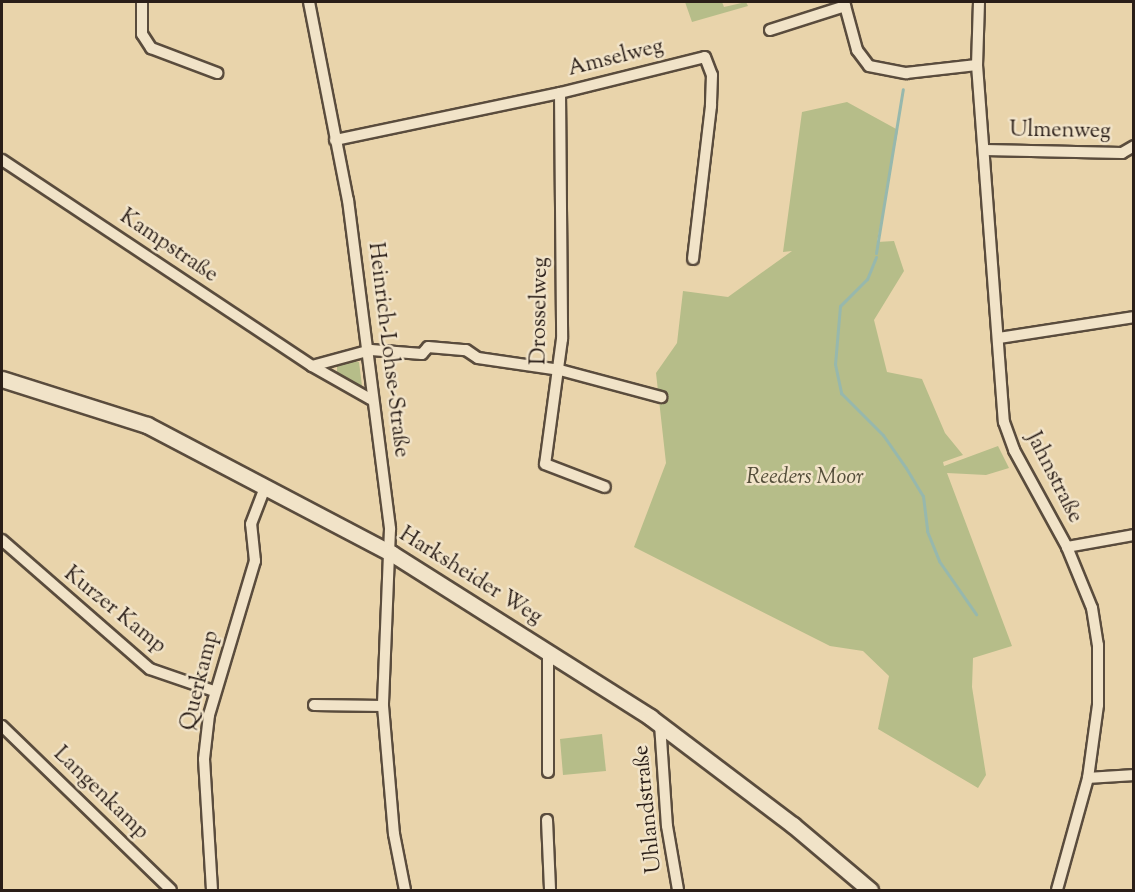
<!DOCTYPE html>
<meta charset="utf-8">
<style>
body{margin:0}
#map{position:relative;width:1135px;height:892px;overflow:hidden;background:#e9d4ab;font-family:"Sorts Mill Goudy",serif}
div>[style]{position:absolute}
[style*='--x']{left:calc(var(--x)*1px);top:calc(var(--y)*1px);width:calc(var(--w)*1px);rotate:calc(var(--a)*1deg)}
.green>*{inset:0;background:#b6bd89}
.stream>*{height:3px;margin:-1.5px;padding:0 1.5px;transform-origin:1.5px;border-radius:1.5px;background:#97b8ad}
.roads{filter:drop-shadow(2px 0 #5a4c3d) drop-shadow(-2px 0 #5a4c3d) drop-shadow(0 2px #5a4c3d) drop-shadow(0 -2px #5a4c3d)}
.minor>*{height:10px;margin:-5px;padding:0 5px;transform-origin:5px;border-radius:5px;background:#f1e3c8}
.secondary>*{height:15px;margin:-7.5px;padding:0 7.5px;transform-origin:7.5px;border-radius:7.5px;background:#f1e3c8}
span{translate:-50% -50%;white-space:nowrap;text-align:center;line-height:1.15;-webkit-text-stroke:5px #f1e3c8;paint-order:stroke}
.street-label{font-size:22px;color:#2a1e18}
.park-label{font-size:22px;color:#544e3a;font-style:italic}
.frame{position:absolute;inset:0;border:3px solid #2a1e18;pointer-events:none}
</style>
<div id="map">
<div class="green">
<div style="clip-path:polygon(685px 2px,722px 2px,724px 7px,746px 2px,748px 6px,692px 22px)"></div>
<div style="clip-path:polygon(847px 102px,898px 130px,877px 242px,894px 241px,904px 271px,874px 320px,887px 372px,922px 379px,945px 433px,963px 455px,943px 462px,944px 466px,998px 446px,1009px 468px,986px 475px,947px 473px,1012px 646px,973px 658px,972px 687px,986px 775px,978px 788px,878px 729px,889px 676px,863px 651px,830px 646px,634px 547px,666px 463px,656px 373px,677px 343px,683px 291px,728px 297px,792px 251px,783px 252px,802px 112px)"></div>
<div style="clip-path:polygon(349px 361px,359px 362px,362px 386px,337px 374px,337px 366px)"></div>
<div style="clip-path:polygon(602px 734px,606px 771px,563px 775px,560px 739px)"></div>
</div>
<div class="stream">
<div style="--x:876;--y:253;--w:166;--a:-80.7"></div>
<div style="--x:876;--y:257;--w:24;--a:112"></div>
<div style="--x:867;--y:279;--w:38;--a:135"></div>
<div style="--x:840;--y:306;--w:58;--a:94.9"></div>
<div style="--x:835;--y:364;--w:30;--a:78"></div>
<div style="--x:841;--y:393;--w:59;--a:45"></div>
<div style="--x:883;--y:435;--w:40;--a:55.1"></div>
<div style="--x:906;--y:468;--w:33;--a:59"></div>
<div style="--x:923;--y:496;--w:35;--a:83"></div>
<div style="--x:927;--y:531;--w:32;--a:68"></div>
<div style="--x:939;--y:561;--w:65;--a:55.1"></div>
</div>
<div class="roads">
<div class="minor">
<div style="--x:142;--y:2;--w:32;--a:90"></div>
<div style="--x:142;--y:34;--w:17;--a:57"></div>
<div style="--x:151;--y:48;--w:71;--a:20.7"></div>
<div style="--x:309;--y:2;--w:202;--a:78.9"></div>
<div style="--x:348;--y:200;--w:332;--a:82.7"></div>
<div style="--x:390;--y:529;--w:177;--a:92.3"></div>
<div style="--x:383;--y:706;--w:128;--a:85.1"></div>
<div style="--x:394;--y:834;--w:57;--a:78.9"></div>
<div style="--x:844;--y:2;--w:50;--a:74.8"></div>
<div style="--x:857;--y:50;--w:20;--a:53"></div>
<div style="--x:869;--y:66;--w:38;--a:11"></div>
<div style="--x:906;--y:73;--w:71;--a:-6.4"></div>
<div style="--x:979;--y:2;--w:63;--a:91.8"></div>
<div style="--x:977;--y:65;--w:358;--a:85.7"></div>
<div style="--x:1004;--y:422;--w:30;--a:70"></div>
<div style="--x:1014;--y:450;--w:111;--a:61.3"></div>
<div style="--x:1067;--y:547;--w:66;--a:67.7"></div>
<div style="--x:1092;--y:608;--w:37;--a:81"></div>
<div style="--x:1098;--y:645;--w:60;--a:90"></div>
<div style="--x:1098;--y:705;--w:74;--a:97.8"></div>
<div style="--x:1088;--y:778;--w:116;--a:105.5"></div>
<div style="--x:770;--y:30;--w:79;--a:-17.7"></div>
<div style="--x:560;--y:93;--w:246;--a:89.5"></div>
<div style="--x:562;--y:339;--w:126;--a:97.7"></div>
<div style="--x:545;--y:464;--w:64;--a:21"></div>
<div style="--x:335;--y:140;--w:230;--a:-11.8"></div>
<div style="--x:560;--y:93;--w:149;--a:-13.9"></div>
<div style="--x:705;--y:57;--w:19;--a:69"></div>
<div style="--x:712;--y:75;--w:31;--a:92"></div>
<div style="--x:711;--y:106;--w:154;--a:96.7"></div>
<div style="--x:985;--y:150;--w:137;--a:1.3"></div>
<div style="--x:1122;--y:153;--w:14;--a:-30"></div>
<div style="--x:2;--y:160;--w:372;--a:33.6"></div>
<div style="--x:312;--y:366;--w:69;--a:29.5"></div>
<div style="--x:999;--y:338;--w:137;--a:-8.8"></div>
<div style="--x:312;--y:366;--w:61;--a:-15.2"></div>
<div style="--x:371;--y:350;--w:51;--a:4.5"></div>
<div style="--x:422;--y:354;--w:9;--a:-49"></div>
<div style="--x:428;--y:347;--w:38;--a:5"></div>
<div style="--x:466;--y:350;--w:14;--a:34"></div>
<div style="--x:478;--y:358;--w:83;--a:8.3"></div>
<div style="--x:560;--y:370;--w:105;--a:15"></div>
<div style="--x:2;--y:540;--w:196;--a:41.1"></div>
<div style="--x:150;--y:669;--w:68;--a:19"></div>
<div style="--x:1067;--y:547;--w:68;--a:-10.2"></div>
<div style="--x:314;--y:705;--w:69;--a:0.8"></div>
<div style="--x:660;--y:724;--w:102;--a:86.1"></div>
<div style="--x:667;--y:826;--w:65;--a:80.2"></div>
<div style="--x:2;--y:726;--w:235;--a:44.1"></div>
<div style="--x:548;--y:772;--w:119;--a:-90"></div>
<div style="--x:1088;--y:778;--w:46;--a:-3.7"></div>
<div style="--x:547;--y:820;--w:70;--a:87.5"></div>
<div style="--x:212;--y:890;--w:131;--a:-93.5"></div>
<div style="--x:204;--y:759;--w:44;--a:-83.5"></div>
<div style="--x:209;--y:715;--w:161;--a:-73.4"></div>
<div style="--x:255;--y:561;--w:37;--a:-96"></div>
<div style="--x:251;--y:524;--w:40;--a:-69"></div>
</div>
<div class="secondary">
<div style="--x:2;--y:379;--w:152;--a:17.6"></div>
<div style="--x:147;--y:425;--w:276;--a:27.7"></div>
<div style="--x:391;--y:553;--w:307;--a:32.3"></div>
<div style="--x:650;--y:717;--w:179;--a:37.1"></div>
<div style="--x:793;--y:825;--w:101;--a:40.2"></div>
</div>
</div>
<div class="street-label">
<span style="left:616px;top:59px;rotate:-14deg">Amselweg</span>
<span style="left:1060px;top:132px;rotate:1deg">Ulmenweg</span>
<span style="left:168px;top:247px;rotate:34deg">Kampstraße</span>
<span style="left:541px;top:311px;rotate:-89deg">Drosselweg</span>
<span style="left:387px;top:350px;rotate:83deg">Heinrich-Lohse-Straße</span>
<span style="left:1053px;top:478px;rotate:63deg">Jahnstraße</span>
<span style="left:470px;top:577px;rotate:32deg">Harksheider Weg</span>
<span style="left:114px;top:611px;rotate:39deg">Kurzer Kamp</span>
<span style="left:201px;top:681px;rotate:-76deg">Querkamp</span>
<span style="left:100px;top:794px;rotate:44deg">Langenkamp</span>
<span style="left:649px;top:809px;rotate:-96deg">Uhlandstraße</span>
</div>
<div class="park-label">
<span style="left:805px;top:479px">Reeders Moor</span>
</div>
<div class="frame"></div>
</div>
